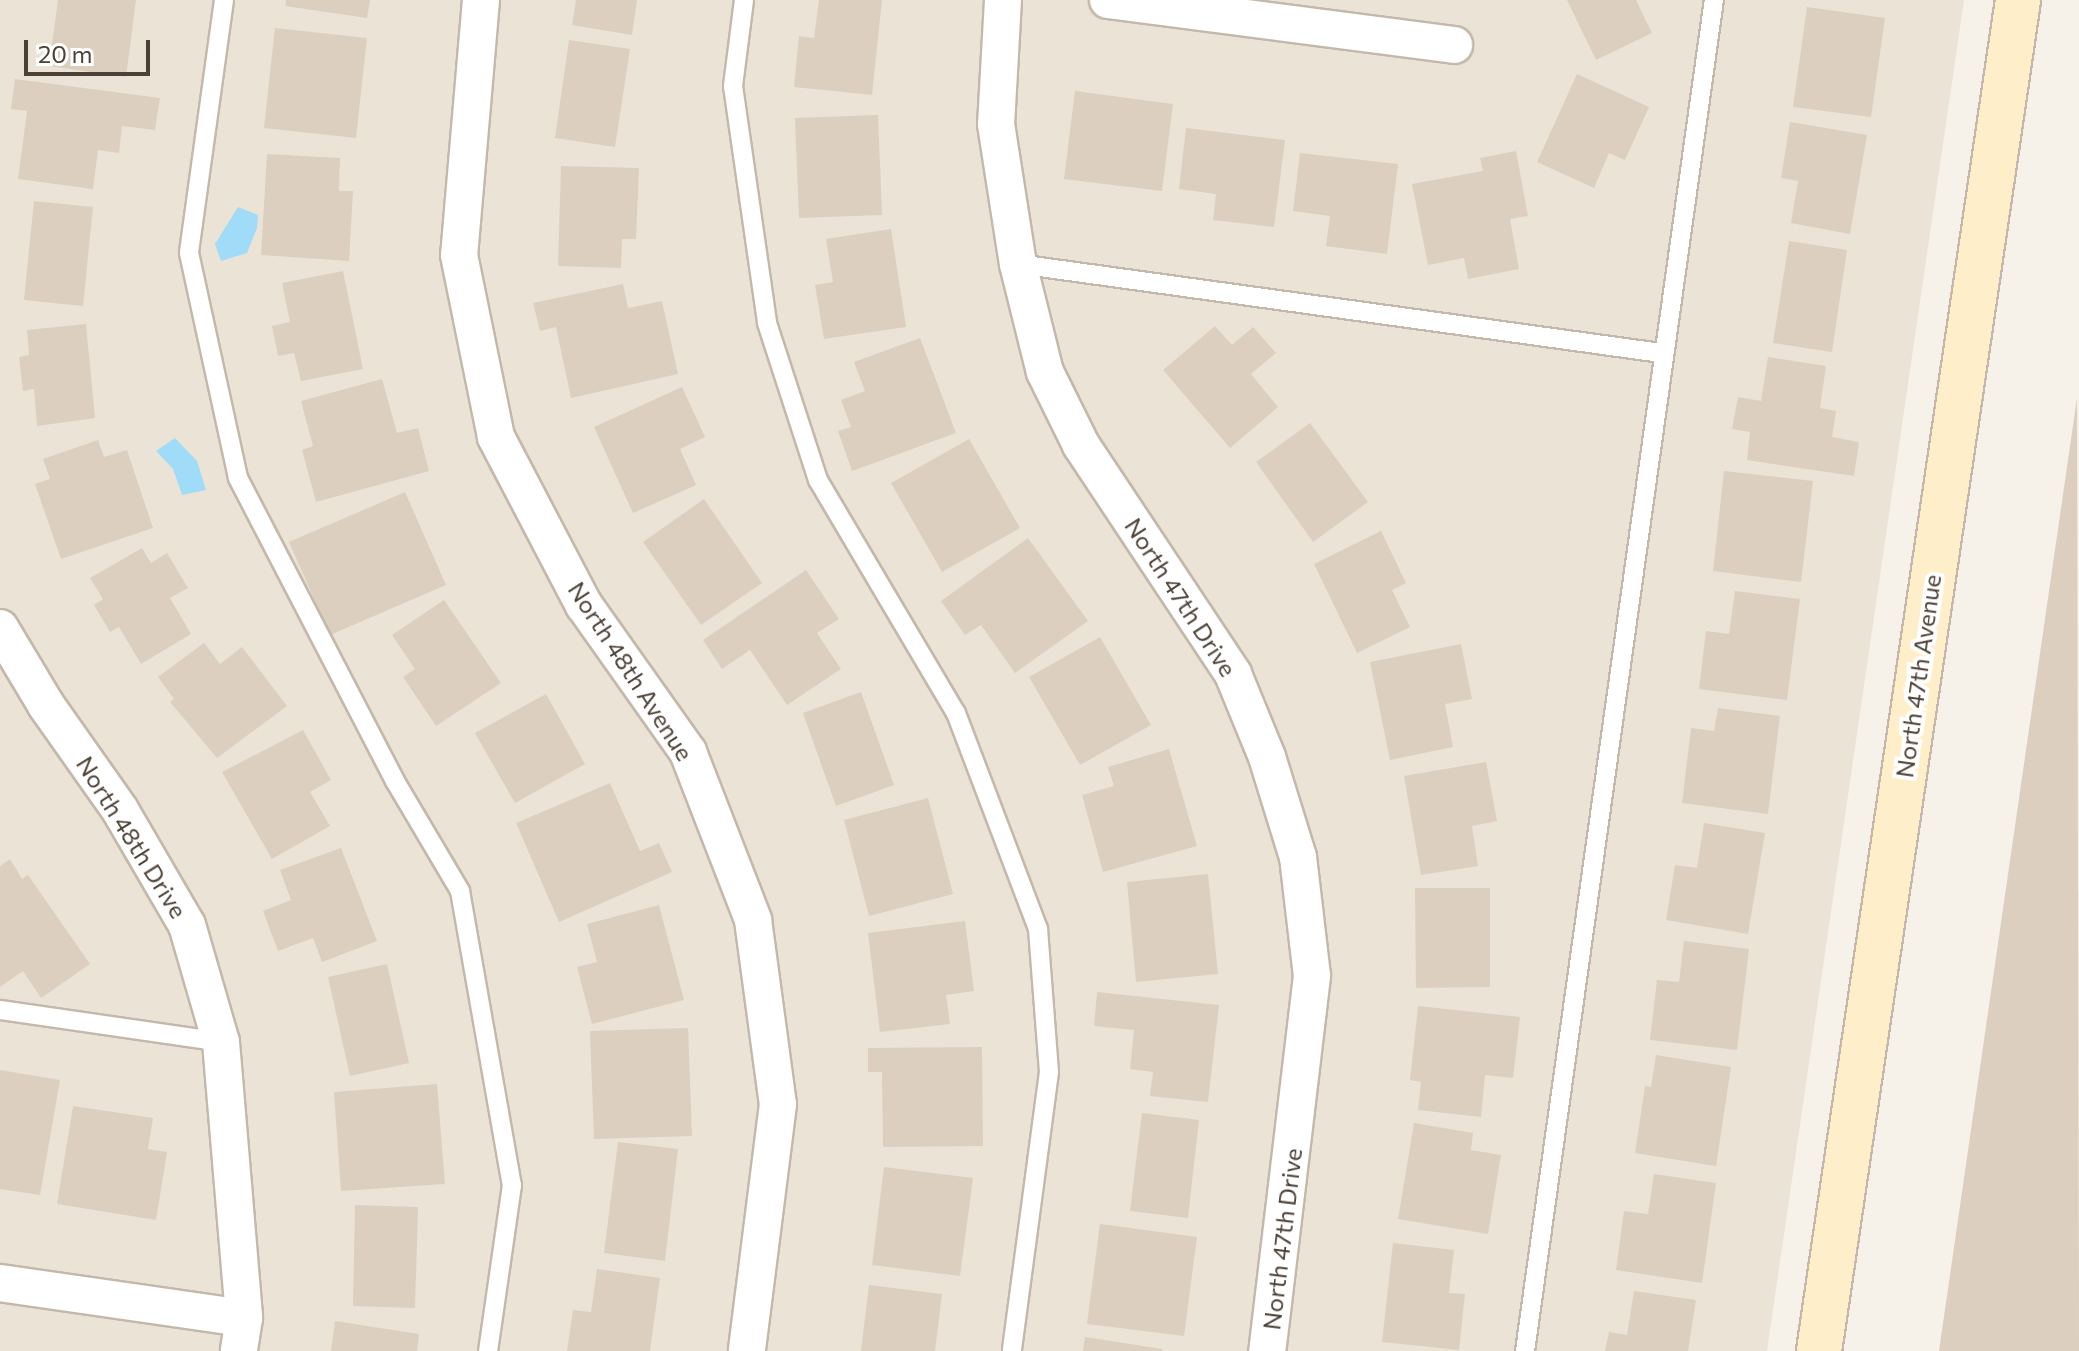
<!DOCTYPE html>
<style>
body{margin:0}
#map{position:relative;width:2079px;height:1351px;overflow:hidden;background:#f6f1e9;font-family:Commissioner,sans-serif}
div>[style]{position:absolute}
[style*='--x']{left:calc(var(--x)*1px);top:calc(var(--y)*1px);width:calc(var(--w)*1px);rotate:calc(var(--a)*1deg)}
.residential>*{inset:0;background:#ebe3d6}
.water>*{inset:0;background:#a0dbf8}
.building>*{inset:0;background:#dccfc0}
.roads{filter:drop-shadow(2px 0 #c3b8aa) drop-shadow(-2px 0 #c3b8aa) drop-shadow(0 2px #c3b8aa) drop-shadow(0 -2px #c3b8aa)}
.lane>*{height:18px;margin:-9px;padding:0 9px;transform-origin:9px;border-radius:9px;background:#fff}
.street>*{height:36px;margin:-18px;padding:0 18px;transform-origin:18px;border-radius:18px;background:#fff}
.secondary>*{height:44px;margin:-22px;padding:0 22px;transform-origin:22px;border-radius:22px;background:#ffeeca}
span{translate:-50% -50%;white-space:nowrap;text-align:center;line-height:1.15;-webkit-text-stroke:8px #fff;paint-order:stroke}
.street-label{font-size:24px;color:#4b4136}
.scale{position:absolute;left:24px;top:40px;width:126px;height:36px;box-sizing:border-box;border:4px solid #4b4136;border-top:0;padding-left:10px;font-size:24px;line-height:28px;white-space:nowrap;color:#4b4136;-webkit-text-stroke:6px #fff;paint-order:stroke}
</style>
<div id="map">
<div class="residential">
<div style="clip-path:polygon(0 0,1964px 0,1767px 1351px,0 1351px)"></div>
</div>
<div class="water">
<div style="clip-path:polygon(238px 207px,258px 215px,257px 228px,247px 253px,221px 261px,215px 244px)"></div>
<div style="clip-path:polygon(175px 438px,197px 461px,206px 490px,182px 495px,173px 469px,156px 451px)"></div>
</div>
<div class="building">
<div style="clip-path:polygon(58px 0,136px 0,126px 77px,49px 66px)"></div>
<div style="clip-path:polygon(286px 0,370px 0,367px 18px,285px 6px)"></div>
<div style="clip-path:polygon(576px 0,637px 0,632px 35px,572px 25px)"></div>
<div style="clip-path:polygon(819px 0,882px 0,872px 95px,794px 87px,799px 36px,814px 38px)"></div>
<div style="clip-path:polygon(1567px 0,1636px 0,1652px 33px,1596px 60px)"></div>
<div style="clip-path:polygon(1807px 7px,1885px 18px,1871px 117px,1793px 107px)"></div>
<div style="clip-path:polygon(275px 28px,367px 38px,356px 138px,264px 128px)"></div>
<div style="clip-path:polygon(569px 40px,630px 49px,615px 147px,555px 138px)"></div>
<div style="clip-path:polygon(1577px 74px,1649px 107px,1625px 160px,1609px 153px,1594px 188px,1537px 162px)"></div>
<div style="clip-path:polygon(15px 79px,160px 98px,155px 130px,122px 126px,119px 153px,98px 150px,93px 189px,18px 179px,27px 111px,11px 109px)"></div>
<div style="clip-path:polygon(1075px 91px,1173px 104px,1162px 191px,1064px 179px)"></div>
<div style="clip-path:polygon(878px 115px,882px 215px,799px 218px,795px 118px)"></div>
<div style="clip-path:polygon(1790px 122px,1867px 135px,1850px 234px,1791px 223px,1798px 181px,1781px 178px)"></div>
<div style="clip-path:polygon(1186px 128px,1285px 140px,1274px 227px,1213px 220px,1216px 194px,1179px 189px)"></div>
<div style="clip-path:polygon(1516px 151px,1528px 216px,1510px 219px,1519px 269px,1468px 279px,1464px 258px,1428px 265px,1412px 184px,1483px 171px,1480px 158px)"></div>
<div style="clip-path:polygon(1300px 153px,1398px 164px,1387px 254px,1326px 246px,1330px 216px,1293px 211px)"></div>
<div style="clip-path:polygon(267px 154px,340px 158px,339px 191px,353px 191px,349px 261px,261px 255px)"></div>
<div style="clip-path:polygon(561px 166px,639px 168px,636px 239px,622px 239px,621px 268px,558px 266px)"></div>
<div style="clip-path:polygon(34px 201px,93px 207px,83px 306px,24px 300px)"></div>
<div style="clip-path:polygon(891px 229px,906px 327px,824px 339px,815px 285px,833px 282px,826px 239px)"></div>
<div style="clip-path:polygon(1789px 241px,1847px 250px,1832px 352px,1773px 343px)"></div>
<div style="clip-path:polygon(343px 271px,363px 369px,301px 381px,294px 353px,278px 356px,272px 326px,290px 322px,282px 283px)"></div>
<div style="clip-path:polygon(623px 284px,628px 308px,662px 301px,678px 374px,571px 398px,556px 327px,540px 331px,533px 303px)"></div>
<div style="clip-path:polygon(86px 324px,95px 418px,37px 426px,34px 389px,23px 391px,19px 357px,29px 355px,27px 330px)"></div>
<div style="clip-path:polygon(1215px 326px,1232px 345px,1253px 327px,1276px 353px,1251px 374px,1278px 407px,1230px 448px,1163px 370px)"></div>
<div style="clip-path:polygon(920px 338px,956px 433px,852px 471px,838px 431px,851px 427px,841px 400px,865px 391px,854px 362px)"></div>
<div style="clip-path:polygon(1768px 357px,1826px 366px,1820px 408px,1836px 411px,1832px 437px,1859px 442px,1854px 476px,1747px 460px,1750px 432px,1732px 429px,1738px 397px,1761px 401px)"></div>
<div style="clip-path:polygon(382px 379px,397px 433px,418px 428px,429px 471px,316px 502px,302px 450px,313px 446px,301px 401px)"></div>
<div style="clip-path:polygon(682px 387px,705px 437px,680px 449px,696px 485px,633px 513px,594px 427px)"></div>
<div style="clip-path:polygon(2077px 398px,2079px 1351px,1939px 1351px)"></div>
<div style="clip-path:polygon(1310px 423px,1368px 502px,1313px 542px,1256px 462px)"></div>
<div style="clip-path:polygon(969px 439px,1020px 528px,942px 572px,891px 483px)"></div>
<div style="clip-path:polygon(98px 440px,104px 457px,127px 450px,153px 528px,61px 559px,35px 484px,50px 479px,43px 459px)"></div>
<div style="clip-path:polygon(1724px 471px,1813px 481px,1801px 582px,1713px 571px)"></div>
<div style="clip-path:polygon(405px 492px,446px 585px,330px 635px,289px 542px)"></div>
<div style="clip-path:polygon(704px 499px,762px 583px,701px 625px,643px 542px)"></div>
<div style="clip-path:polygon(1381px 531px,1406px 583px,1392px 590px,1410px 627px,1357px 653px,1314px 564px)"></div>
<div style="clip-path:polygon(1028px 538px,1088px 621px,1015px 673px,981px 625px,965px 635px,941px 601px)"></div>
<div style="clip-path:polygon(142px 548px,151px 563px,167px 553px,188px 588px,170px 598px,191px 634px,141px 664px,119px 627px,110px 632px,94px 605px,103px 599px,90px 578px)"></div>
<div style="clip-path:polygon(806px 570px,839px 619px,817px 633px,841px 669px,787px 705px,750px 650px,722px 669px,703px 640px)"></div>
<div style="clip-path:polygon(1735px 591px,1800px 599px,1787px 700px,1699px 689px,1706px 631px,1729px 634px)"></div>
<div style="clip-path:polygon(444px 600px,501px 683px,436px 726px,403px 677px,415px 669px,392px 635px)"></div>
<div style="clip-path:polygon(1100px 637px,1151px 725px,1080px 765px,1029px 677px)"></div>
<div style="clip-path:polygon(204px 643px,220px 664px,242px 647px,287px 706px,217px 758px,170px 702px,174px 699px,158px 677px)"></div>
<div style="clip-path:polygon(1461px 644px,1472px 699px,1445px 704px,1453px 747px,1390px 760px,1370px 662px)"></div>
<div style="clip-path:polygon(861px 692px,894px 785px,836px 806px,803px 713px)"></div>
<div style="clip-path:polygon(546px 694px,585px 764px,515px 803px,475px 733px)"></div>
<div style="clip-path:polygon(1718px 708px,1780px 716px,1768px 814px,1682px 803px,1691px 728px,1714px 731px)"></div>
<div style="clip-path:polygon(303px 730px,331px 780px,310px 792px,330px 826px,272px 859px,222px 772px)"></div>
<div style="clip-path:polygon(1169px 749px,1197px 846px,1103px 872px,1082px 795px,1114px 786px,1108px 767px)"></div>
<div style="clip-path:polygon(1486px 762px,1497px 821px,1472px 826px,1478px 866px,1421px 875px,1404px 776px)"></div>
<div style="clip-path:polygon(610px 783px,640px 851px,659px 843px,672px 872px,559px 922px,516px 823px)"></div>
<div style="clip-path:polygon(928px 798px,953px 894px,869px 916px,844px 820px)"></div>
<div style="clip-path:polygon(1704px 823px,1765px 833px,1748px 934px,1666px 920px,1675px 865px,1697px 868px)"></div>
<div style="clip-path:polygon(341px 848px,377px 941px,322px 962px,313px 938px,278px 951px,263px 911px,291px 900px,280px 870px)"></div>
<div style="clip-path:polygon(10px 859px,22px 879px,28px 875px,90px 964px,41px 998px,23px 971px,0 987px,0 866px)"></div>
<div style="clip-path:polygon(1208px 874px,1218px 974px,1136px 982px,1127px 882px)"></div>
<div style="clip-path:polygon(1415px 888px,1490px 888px,1490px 987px,1416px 988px)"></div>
<div style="clip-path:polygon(659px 905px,684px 1000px,592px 1024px,577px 967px,597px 962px,587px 924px)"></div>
<div style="clip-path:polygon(965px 921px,974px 991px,946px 995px,950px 1024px,880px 1032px,868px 933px)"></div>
<div style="clip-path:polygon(1684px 941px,1749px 949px,1737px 1050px,1650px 1040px,1657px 980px,1679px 982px)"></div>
<div style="clip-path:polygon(387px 964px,409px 1063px,350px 1076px,328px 977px)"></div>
<div style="clip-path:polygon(1097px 992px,1219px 1005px,1208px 1102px,1150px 1096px,1153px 1072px,1130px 1069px,1134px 1030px,1094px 1026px)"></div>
<div style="clip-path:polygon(1418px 1006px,1520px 1017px,1513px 1078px,1485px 1075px,1481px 1117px,1418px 1110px,1421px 1082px,1410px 1080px)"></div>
<div style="clip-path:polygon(688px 1028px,692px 1136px,594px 1139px,590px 1031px)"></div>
<div style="clip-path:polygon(982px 1047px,983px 1146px,883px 1147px,882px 1072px,868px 1072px,868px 1048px)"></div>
<div style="clip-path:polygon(1656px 1055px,1731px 1067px,1716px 1166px,1635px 1153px,1645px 1086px,1651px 1087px)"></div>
<div style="clip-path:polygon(0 1070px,60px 1080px,40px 1195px,0 1189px)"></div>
<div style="clip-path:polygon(437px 1084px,445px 1184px,341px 1191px,334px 1092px)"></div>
<div style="clip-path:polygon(73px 1106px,153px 1118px,148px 1149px,167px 1152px,156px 1220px,57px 1204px)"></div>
<div style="clip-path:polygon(1142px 1113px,1199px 1120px,1188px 1218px,1130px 1211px)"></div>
<div style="clip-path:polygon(1414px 1123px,1473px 1133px,1471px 1150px,1501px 1155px,1488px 1234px,1398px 1219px)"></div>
<div style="clip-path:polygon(618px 1142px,678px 1149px,665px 1261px,604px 1253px)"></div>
<div style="clip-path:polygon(884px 1167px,973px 1178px,960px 1276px,872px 1265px)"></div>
<div style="clip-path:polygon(1654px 1174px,1716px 1183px,1702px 1283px,1616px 1270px,1624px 1211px,1648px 1214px)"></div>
<div style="clip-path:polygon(355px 1205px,418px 1207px,415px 1308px,353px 1306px)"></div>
<div style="clip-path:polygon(1100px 1224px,1197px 1237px,1184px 1336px,1087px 1324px)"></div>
<div style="clip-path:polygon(1393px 1243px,1454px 1250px,1449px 1293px,1465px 1294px,1459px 1350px,1382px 1342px)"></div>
<div style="clip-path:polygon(597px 1269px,660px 1278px,650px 1351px,567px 1351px,573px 1310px,591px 1312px)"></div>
<div style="clip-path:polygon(869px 1285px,942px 1294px,935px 1351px,861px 1351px)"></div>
<div style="clip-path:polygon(1634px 1291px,1696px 1300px,1688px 1351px,1605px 1351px,1609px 1332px,1627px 1335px)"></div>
<div style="clip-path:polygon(335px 1321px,419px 1334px,417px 1351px,331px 1351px)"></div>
<div style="clip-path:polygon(1085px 1337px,1162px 1349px,1162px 1351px,1083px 1351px)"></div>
</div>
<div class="roads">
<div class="lane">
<div style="--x:224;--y:0;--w:255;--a:97.9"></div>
<div style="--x:189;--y:253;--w:230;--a:77.7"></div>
<div style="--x:238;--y:478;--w:341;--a:62.6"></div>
<div style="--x:395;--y:781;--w:128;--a:59.4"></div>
<div style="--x:460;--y:891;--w:299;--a:80"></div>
<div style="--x:512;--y:1185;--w:168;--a:98.2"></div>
<div style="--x:744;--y:0;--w:87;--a:97.3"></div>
<div style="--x:733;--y:86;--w:239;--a:81.8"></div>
<div style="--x:767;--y:323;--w:165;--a:72"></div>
<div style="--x:818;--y:480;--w:271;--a:59.4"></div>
<div style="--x:956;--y:713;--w:231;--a:69.2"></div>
<div style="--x:1038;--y:929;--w:143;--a:85.6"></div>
<div style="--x:1049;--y:1072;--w:281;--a:97.6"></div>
<div style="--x:1018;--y:264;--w:649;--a:7.88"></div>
<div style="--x:0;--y:1010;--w:223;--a:8.2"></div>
<div style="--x:1525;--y:1351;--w:1364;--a:-82.04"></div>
</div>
<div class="street">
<div style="--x:481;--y:0;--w:256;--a:94.9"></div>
<div style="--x:459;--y:255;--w:186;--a:78.5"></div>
<div style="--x:496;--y:437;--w:190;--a:62.4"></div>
<div style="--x:584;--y:605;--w:180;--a:54.7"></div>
<div style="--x:688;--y:752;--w:180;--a:68.8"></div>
<div style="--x:753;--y:920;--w:186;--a:82.3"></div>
<div style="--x:778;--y:1104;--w:249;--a:97.2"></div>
<div style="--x:1003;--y:0;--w:124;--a:93.2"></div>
<div style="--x:996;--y:124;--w:142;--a:81.1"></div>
<div style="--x:1018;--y:264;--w:111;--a:76"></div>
<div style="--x:1045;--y:372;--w:81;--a:63.7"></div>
<div style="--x:1081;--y:445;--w:275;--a:56.4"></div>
<div style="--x:1233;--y:674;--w:90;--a:67.7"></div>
<div style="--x:1267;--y:757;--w:105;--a:72.8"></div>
<div style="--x:1298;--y:857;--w:120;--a:83.3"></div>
<div style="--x:1312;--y:976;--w:378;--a:96.8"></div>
<div style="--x:1108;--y:0;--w:349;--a:7.4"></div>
<div style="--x:0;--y:628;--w:90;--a:59.1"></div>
<div style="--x:46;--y:705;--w:128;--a:54.8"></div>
<div style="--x:120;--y:810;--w:133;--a:59.8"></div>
<div style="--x:187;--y:925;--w:122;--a:73.8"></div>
<div style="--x:221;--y:1042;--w:277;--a:85.2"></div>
<div style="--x:244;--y:1318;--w:33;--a:99"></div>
<div style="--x:0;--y:1283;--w:246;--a:8.2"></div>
</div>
<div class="secondary">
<div style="--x:1819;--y:1351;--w:1366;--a:-81.62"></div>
</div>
</div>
<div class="street-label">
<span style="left:1181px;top:597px;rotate:57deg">North 47th Drive</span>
<span style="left:631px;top:671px;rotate:57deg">North 48th Avenue</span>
<span style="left:1918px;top:676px;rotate:-82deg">North 47th Avenue</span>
<span style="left:132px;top:837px;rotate:58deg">North 48th Drive</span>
<span style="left:1282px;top:1239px;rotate:-83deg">North 47th Drive</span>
</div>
<div class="scale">20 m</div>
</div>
